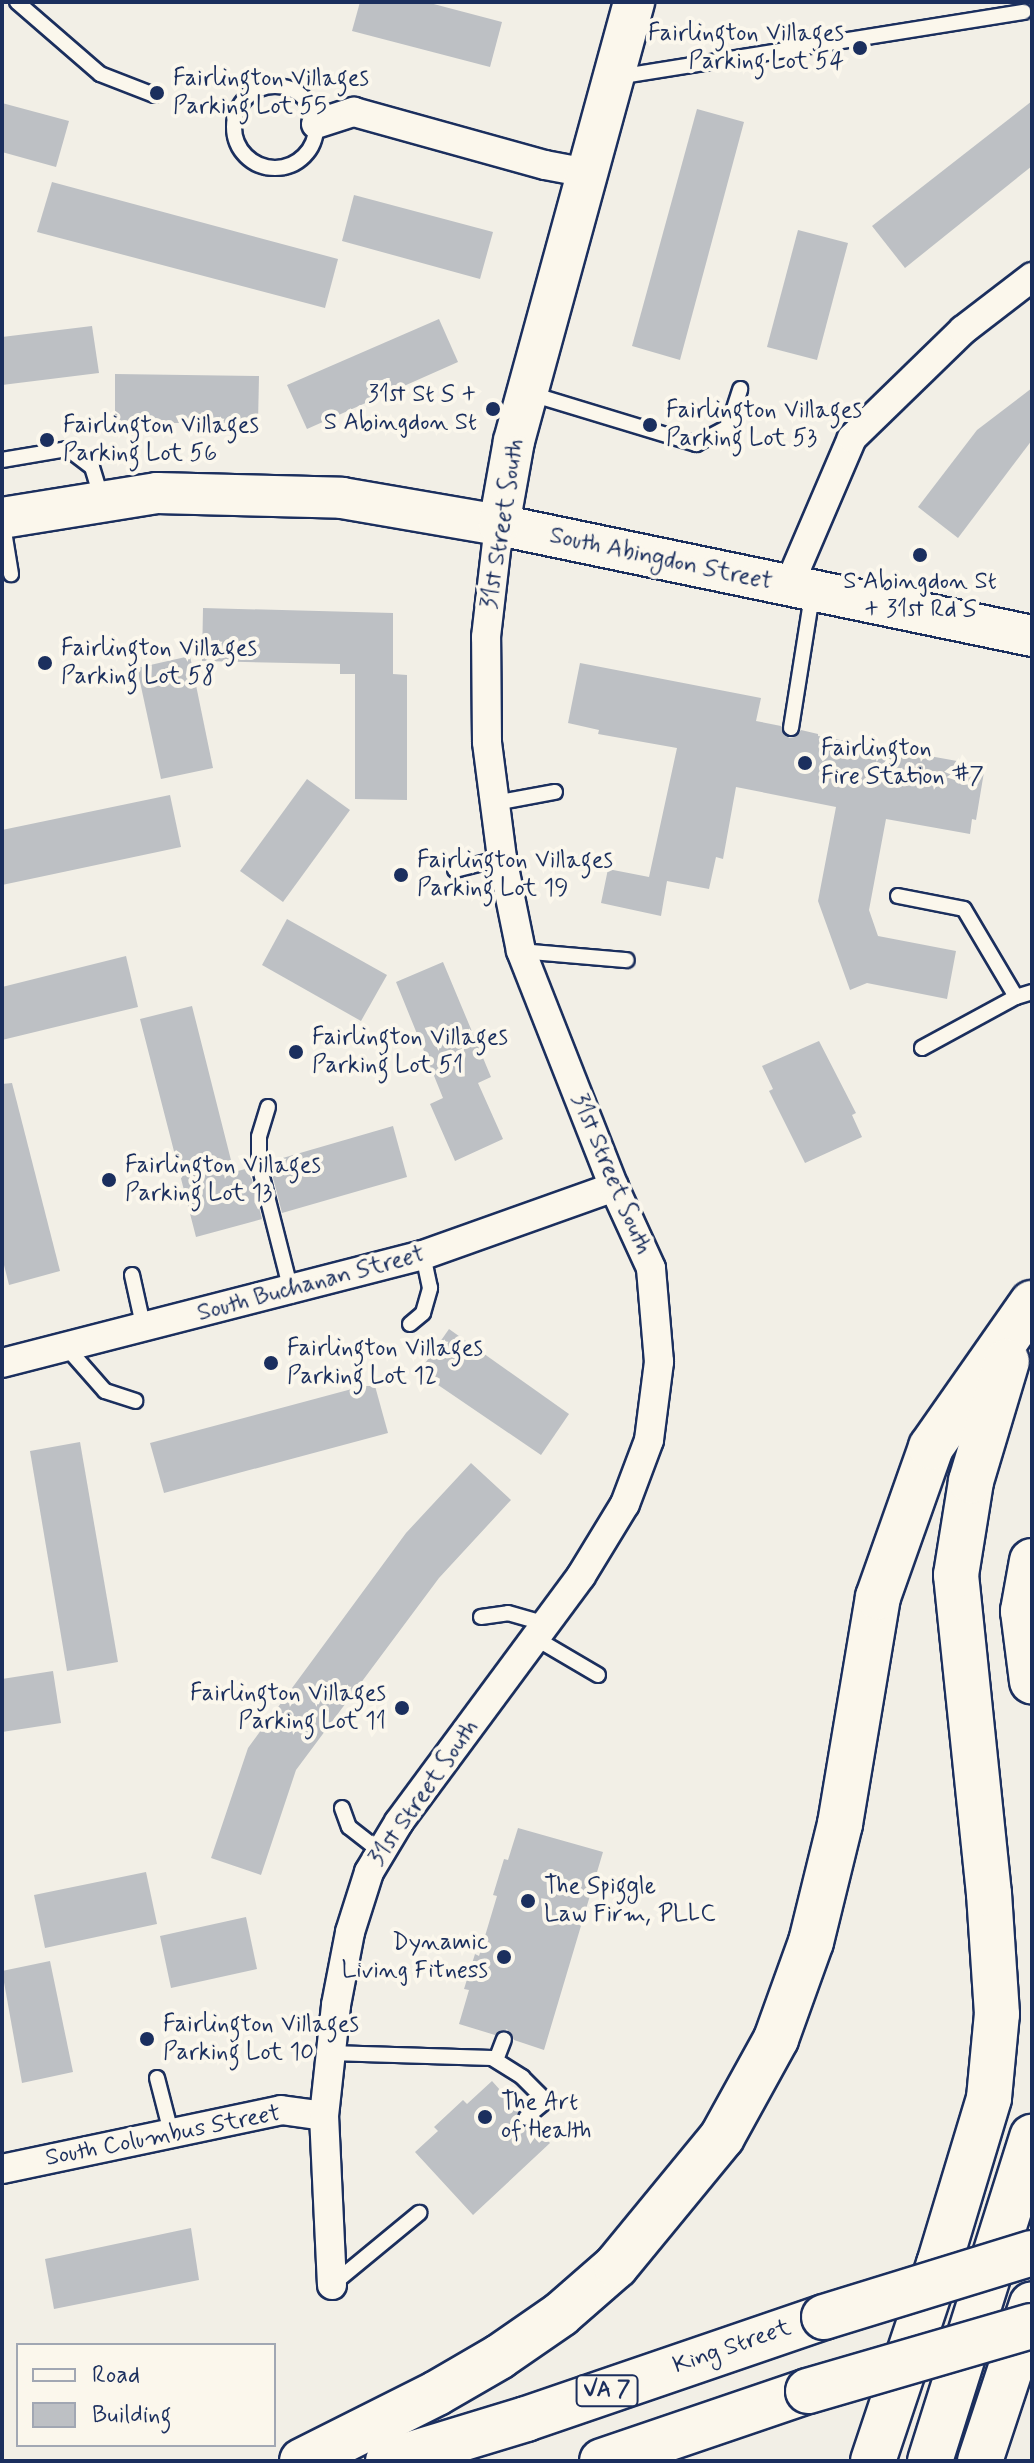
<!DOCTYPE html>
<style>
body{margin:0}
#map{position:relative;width:1034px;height:2463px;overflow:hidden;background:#f2efe6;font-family:Mynerve,sans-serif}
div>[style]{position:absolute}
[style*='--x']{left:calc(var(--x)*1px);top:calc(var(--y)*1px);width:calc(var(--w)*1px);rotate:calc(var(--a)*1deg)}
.building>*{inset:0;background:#bdc0c4}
.roads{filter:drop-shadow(2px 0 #1b2f5e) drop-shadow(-2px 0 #1b2f5e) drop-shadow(0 2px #1b2f5e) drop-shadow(0 -2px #1b2f5e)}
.lane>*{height:14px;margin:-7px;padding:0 7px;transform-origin:7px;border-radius:7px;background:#fbf7ec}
.lane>.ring{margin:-7px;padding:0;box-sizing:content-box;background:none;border:14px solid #fbf7ec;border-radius:50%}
.street>*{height:28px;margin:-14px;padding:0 14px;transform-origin:14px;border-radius:14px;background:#fbf7ec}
.secondary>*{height:40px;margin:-20px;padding:0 20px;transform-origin:20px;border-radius:20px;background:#fbf7ec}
.primary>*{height:44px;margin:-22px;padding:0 22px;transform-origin:22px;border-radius:22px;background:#fbf7ec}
.highway>*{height:44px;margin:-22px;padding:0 22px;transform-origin:22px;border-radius:22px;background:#fbf7ec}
.bridges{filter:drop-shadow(2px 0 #1b2f5e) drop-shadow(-2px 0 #1b2f5e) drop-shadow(0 2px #1b2f5e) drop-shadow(0 -2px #1b2f5e)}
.primary-bridge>*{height:44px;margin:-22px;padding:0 22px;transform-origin:22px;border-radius:22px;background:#fbf7ec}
.dots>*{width:22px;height:22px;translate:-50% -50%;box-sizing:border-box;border:4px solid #fbf7ec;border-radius:50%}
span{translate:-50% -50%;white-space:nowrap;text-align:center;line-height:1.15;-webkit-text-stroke:8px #fbf7ec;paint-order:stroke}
.shield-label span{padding:2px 6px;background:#fbf7ec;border:2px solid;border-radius:6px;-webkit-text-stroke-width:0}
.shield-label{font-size:22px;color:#1b2f5e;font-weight:700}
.poi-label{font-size:24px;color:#1b2f5e}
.right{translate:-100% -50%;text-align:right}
.left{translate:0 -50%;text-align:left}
.street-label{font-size:24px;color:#1b2f5e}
.frame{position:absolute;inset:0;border:4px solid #1b2f5e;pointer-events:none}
.legend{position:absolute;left:16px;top:2343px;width:260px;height:104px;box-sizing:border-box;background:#fbf7ec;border:2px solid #a1a7b3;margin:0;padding:10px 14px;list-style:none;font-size:24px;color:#1b2f5e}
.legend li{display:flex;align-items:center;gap:16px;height:40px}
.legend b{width:40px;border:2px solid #a1a7b3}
</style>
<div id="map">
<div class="building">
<div style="clip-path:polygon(360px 2px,426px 2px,502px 22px,490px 67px,352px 31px)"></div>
<div style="clip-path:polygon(1032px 101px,1032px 166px,905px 268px,872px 226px)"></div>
<div style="clip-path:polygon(2px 103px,69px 121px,56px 167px,2px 152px)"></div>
<div style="clip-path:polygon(697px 109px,744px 122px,680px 360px,632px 346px)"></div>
<div style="clip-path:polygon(52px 182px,338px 259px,325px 308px,37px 232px)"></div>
<div style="clip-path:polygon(354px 195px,493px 232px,480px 279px,342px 241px)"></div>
<div style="clip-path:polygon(798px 230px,848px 243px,817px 360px,767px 347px)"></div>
<div style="clip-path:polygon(439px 319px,458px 362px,307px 429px,287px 385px)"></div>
<div style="clip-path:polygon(92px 326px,99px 373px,2px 385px,2px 337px)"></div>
<div style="clip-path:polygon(115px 374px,259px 376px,258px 423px,115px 423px)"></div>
<div style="clip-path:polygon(1032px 388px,1032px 440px,958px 538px,918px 507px,977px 430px)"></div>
<div style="clip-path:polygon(203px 608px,393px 613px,393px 674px,407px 675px,407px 800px,355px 799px,355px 674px,340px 674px,340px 664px,202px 661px)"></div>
<div style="clip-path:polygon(190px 656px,213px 768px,161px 779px,137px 668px)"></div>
<div style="clip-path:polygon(580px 663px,761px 698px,756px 721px,781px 726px,789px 738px,795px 737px,801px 730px,818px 734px,818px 736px,985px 766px,976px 820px,972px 819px,970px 834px,886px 819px,869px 910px,878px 936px,956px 951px,947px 999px,867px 983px,850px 990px,818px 901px,836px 807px,736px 787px,723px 859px,716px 857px,709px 889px,667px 881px,661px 916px,601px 903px,608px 869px,649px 877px,677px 748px,598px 734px,599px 730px,568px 723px)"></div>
<div style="clip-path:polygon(307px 779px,350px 810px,283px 902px,240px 871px)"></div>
<div style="clip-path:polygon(170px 795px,181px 847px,2px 885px,2px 830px)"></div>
<div style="clip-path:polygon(287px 919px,387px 975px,361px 1021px,262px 965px)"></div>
<div style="clip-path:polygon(126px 956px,138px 1007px,2px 1040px,2px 987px)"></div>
<div style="clip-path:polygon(443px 962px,491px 1077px,478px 1083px,503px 1139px,455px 1161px,430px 1104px,443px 1098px,396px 982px)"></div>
<div style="clip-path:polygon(192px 1006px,234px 1172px,249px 1168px,262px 1219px,196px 1237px,140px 1019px)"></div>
<div style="clip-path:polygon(819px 1041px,856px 1113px,852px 1115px,862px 1137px,805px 1163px,769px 1091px,773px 1089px,762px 1066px)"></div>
<div style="clip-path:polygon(12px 1083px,60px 1271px,9px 1285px,2px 1257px,2px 1084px)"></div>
<div style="clip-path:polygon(393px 1126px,407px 1177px,282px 1213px,269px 1162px)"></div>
<div style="clip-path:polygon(449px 1329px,569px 1414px,541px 1455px,419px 1372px)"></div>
<div style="clip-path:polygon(363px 1386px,375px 1386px,388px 1433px,164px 1493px,150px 1443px)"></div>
<div style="clip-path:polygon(80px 1442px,118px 1662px,67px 1671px,30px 1451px)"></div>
<div style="clip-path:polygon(471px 1463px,511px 1500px,439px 1578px,296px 1770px,261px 1875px,211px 1858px,248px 1748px,406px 1533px)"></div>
<div style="clip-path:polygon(53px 1671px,61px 1723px,2px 1732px,2px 1679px)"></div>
<div style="clip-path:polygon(518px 1828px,603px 1852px,544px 2050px,514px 2040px,507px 2029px,495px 2035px,459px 2024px,469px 1990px,464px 1989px,475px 1954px,479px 1956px,497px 1896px,493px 1895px,504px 1859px,508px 1860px)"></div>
<div style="clip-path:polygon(146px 1872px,157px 1924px,45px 1948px,34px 1895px)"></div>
<div style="clip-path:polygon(246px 1917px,257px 1969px,171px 1988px,160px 1936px)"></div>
<div style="clip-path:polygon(50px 1961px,73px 2072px,22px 2083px,2px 1971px)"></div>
<div style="clip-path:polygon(492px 2081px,519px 2111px,516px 2119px,519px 2125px,533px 2125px,550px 2143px,473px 2215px,415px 2152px,438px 2131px,434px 2127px,463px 2100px,467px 2104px)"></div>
<div style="clip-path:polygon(191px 2228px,199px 2280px,54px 2309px,45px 2259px)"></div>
</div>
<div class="roads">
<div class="lane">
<div style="--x:17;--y:2;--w:110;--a:40.9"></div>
<div style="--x:100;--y:74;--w:58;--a:21.3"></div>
<div style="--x:617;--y:77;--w:412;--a:-9.1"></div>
<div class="ring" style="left:234px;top:86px;width:68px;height:68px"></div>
<div style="--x:528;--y:393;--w:176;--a:16.9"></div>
<div style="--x:696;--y:444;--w:36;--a:-28"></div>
<div style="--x:728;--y:427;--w:40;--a:-72"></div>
<div style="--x:2;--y:460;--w:67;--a:-9.5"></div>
<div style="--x:68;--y:449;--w:30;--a:37"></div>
<div style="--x:92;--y:467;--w:34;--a:73"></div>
<div style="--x:2;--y:519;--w:56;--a:80.7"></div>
<div style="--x:791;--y:728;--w:135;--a:-81"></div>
<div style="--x:495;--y:803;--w:61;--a:-10.4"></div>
<div style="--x:455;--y:870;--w:49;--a:-14.3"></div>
<div style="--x:898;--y:896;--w:67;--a:11.1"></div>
<div style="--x:964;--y:909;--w:102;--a:59.4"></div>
<div style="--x:521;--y:951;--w:106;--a:4.9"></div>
<div style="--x:922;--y:1048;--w:107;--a:-28.5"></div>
<div style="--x:1016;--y:997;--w:17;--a:-17"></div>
<div style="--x:268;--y:1107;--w:31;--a:107"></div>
<div style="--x:259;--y:1137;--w:28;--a:90"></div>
<div style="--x:259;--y:1165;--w:130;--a:75.7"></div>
<div style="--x:132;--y:1275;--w:55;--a:77.5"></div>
<div style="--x:410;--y:1324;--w:17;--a:-40"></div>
<div style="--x:423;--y:1313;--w:26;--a:-74"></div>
<div style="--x:430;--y:1288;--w:34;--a:-102"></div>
<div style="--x:68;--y:1349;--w:56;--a:48.6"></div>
<div style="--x:105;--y:1391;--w:32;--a:18"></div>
<div style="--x:481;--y:1617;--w:27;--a:-8"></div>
<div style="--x:508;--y:1613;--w:40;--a:16"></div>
<div style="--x:535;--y:1638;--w:73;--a:30.4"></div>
<div style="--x:342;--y:1808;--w:20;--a:70"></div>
<div style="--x:349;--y:1827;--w:39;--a:38"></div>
<div style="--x:330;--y:2053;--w:162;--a:1.8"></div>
<div style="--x:492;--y:2058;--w:36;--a:32"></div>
<div style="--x:522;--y:2077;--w:34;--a:45"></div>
<div style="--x:546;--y:2101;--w:26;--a:140"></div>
<div style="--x:496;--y:2060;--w:22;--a:-69"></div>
<div style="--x:157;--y:2078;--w:56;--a:75.5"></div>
<div style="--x:333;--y:2284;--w:112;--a:-39.5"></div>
</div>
<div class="street">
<div style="--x:316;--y:124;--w:40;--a:-18"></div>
<div style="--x:354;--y:112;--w:198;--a:15.5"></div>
<div style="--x:545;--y:165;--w:43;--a:10.8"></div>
<div style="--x:789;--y:585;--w:160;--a:-66.8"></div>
<div style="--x:852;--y:438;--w:155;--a:-44.2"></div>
<div style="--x:963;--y:330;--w:87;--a:-37.5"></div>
<div style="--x:2;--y:1363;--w:435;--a:-14.4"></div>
<div style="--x:423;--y:1255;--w:203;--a:-19.6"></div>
<div style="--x:2;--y:2169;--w:285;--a:-11.9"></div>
<div style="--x:281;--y:2110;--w:43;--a:7.9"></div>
<div style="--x:332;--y:2285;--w:169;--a:-92.7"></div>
<div style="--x:324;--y:2116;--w:112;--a:-83.8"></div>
<div style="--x:336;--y:2005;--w:74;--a:-79.1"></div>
<div style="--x:350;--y:1932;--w:63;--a:-72.4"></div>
<div style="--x:369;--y:1872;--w:58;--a:-59"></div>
<div style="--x:399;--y:1822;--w:306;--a:-53.5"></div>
<div style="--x:581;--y:1576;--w:84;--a:-58.6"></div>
<div style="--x:625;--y:1504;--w:68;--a:-69.4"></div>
<div style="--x:649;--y:1440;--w:79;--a:-82.7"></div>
<div style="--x:659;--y:1362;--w:94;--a:-94.9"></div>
<div style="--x:651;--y:1268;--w:89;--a:-114.6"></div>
<div style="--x:614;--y:1187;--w:254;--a:-111.5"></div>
<div style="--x:521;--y:951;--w:95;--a:-101.5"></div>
<div style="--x:502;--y:858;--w:117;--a:-97.4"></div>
<div style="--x:487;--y:742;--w:105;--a:-90.5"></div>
<div style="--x:486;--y:637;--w:113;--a:-83.4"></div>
</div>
<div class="secondary">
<div style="--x:2;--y:518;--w:157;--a:-9.2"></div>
<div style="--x:157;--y:493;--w:185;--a:1.5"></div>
<div style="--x:342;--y:498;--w:159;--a:9.8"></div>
<div style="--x:499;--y:525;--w:544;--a:11.76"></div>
<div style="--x:499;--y:525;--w:85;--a:-79.9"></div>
<div style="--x:514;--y:441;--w:455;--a:-74.7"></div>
</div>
<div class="primary">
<div style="--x:388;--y:2461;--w:144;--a:-16.9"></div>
<div style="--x:526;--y:2419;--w:315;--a:-18.9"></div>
<div style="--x:602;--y:2461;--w:218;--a:-18.8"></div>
</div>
<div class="highway">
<div style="--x:1032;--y:1561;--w:51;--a:100.2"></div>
<div style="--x:1023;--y:1611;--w:71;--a:82.7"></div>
<div style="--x:302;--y:2461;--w:151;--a:-26.7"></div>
<div style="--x:437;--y:2393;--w:72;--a:-30.1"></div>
<div style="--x:499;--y:2357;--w:75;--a:-34.7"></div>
<div style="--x:561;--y:2314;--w:73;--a:-41.1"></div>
<div style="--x:616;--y:2266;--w:167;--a:-50.6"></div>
<div style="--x:722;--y:2137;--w:112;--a:-61.1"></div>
<div style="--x:776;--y:2039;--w:103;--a:-70.2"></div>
<div style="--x:811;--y:1942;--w:122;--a:-76.2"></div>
<div style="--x:840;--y:1824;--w:230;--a:-80.5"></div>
<div style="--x:878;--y:1597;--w:159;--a:-70.5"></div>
<div style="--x:931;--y:1447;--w:176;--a:-55"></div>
<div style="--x:873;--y:2461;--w:208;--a:-71.5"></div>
<div style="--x:939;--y:2264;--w:173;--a:-73.2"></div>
<div style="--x:989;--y:2098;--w:84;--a:-84.6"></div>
<div style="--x:997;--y:2014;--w:120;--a:-93.8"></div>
<div style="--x:989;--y:1894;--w:321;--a:-95.9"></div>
<div style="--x:956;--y:1575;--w:95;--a:-80.9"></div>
<div style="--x:971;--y:1481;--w:125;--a:-73.3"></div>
<div style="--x:930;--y:2461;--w:340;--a:-72.5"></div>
<div style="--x:980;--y:2461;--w:165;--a:-71.7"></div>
</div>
</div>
<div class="bridges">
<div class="primary-bridge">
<div style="--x:824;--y:2317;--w:218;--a:-17.1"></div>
<div style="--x:808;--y:2391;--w:233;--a:-16.2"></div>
</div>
</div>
<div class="dots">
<div style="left:860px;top:48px;background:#1b2f5e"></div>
<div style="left:157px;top:93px;background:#1b2f5e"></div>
<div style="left:493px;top:409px;background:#1b2f5e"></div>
<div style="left:650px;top:425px;background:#1b2f5e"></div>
<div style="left:47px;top:440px;background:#1b2f5e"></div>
<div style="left:920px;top:555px;background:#1b2f5e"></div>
<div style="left:45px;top:663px;background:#1b2f5e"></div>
<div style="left:805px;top:763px;background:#1b2f5e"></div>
<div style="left:401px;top:875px;background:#1b2f5e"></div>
<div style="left:296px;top:1052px;background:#1b2f5e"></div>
<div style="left:109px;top:1180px;background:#1b2f5e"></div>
<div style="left:271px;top:1363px;background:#1b2f5e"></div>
<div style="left:402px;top:1708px;background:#1b2f5e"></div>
<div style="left:528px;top:1901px;background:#1b2f5e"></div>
<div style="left:504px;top:1957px;background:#1b2f5e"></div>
<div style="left:147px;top:2039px;background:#1b2f5e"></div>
<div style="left:485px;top:2117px;background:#1b2f5e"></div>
</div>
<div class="shield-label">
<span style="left:607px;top:2391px">VA 7</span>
</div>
<div class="poi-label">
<span class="right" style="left:844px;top:48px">Fairlington Villages<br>Parking Lot 54</span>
<span class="left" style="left:173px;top:93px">Fairlington Villages<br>Parking Lot 55</span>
<span class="right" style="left:477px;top:409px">31st St S +<br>S Abingdon St</span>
<span class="left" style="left:666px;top:425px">Fairlington Villages<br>Parking Lot 53</span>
<span class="left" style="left:63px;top:440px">Fairlington Villages<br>Parking Lot 56</span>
<span style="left:920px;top:596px">S Abingdon St<br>+ 31st Rd S</span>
<span class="left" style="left:61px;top:663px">Fairlington Villages<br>Parking Lot 58</span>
<span class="left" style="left:821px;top:763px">Fairlington<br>Fire Station #7</span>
<span class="left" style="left:417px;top:875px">Fairlington Villages<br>Parking Lot 19</span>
<span class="left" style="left:312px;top:1052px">Fairlington Villages<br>Parking Lot 51</span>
<span class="left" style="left:125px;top:1180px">Fairlington Villages<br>Parking Lot 13</span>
<span class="left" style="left:287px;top:1363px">Fairlington Villages<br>Parking Lot 12</span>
<span class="right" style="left:386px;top:1708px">Fairlington Villages<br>Parking Lot 11</span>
<span class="left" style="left:544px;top:1901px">The Spiggle<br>Law Firm, PLLC</span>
<span class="right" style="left:488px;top:1957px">Dynamic<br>Living Fitness</span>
<span class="left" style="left:163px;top:2039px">Fairlington Villages<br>Parking Lot 10</span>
<span class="left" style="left:501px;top:2117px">The Art<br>of Health</span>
</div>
<div class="street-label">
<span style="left:503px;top:524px;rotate:-81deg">31st Street South</span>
<span style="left:661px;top:559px;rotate:12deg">South Abingdon Street</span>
<span style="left:611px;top:1174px;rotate:67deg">31st Street South</span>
<span style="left:311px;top:1284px;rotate:-15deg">South Buchanan Street</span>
<span style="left:424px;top:1793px;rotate:-55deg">31st Street South</span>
<span style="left:163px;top:2136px;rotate:-11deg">South Columbus Street</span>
<span style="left:732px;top:2347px;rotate:-19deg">King Street</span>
</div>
<div class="frame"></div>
<ul class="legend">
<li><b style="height:10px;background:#fbf7ec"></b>Road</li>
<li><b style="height:22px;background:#bdc0c4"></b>Building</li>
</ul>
</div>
